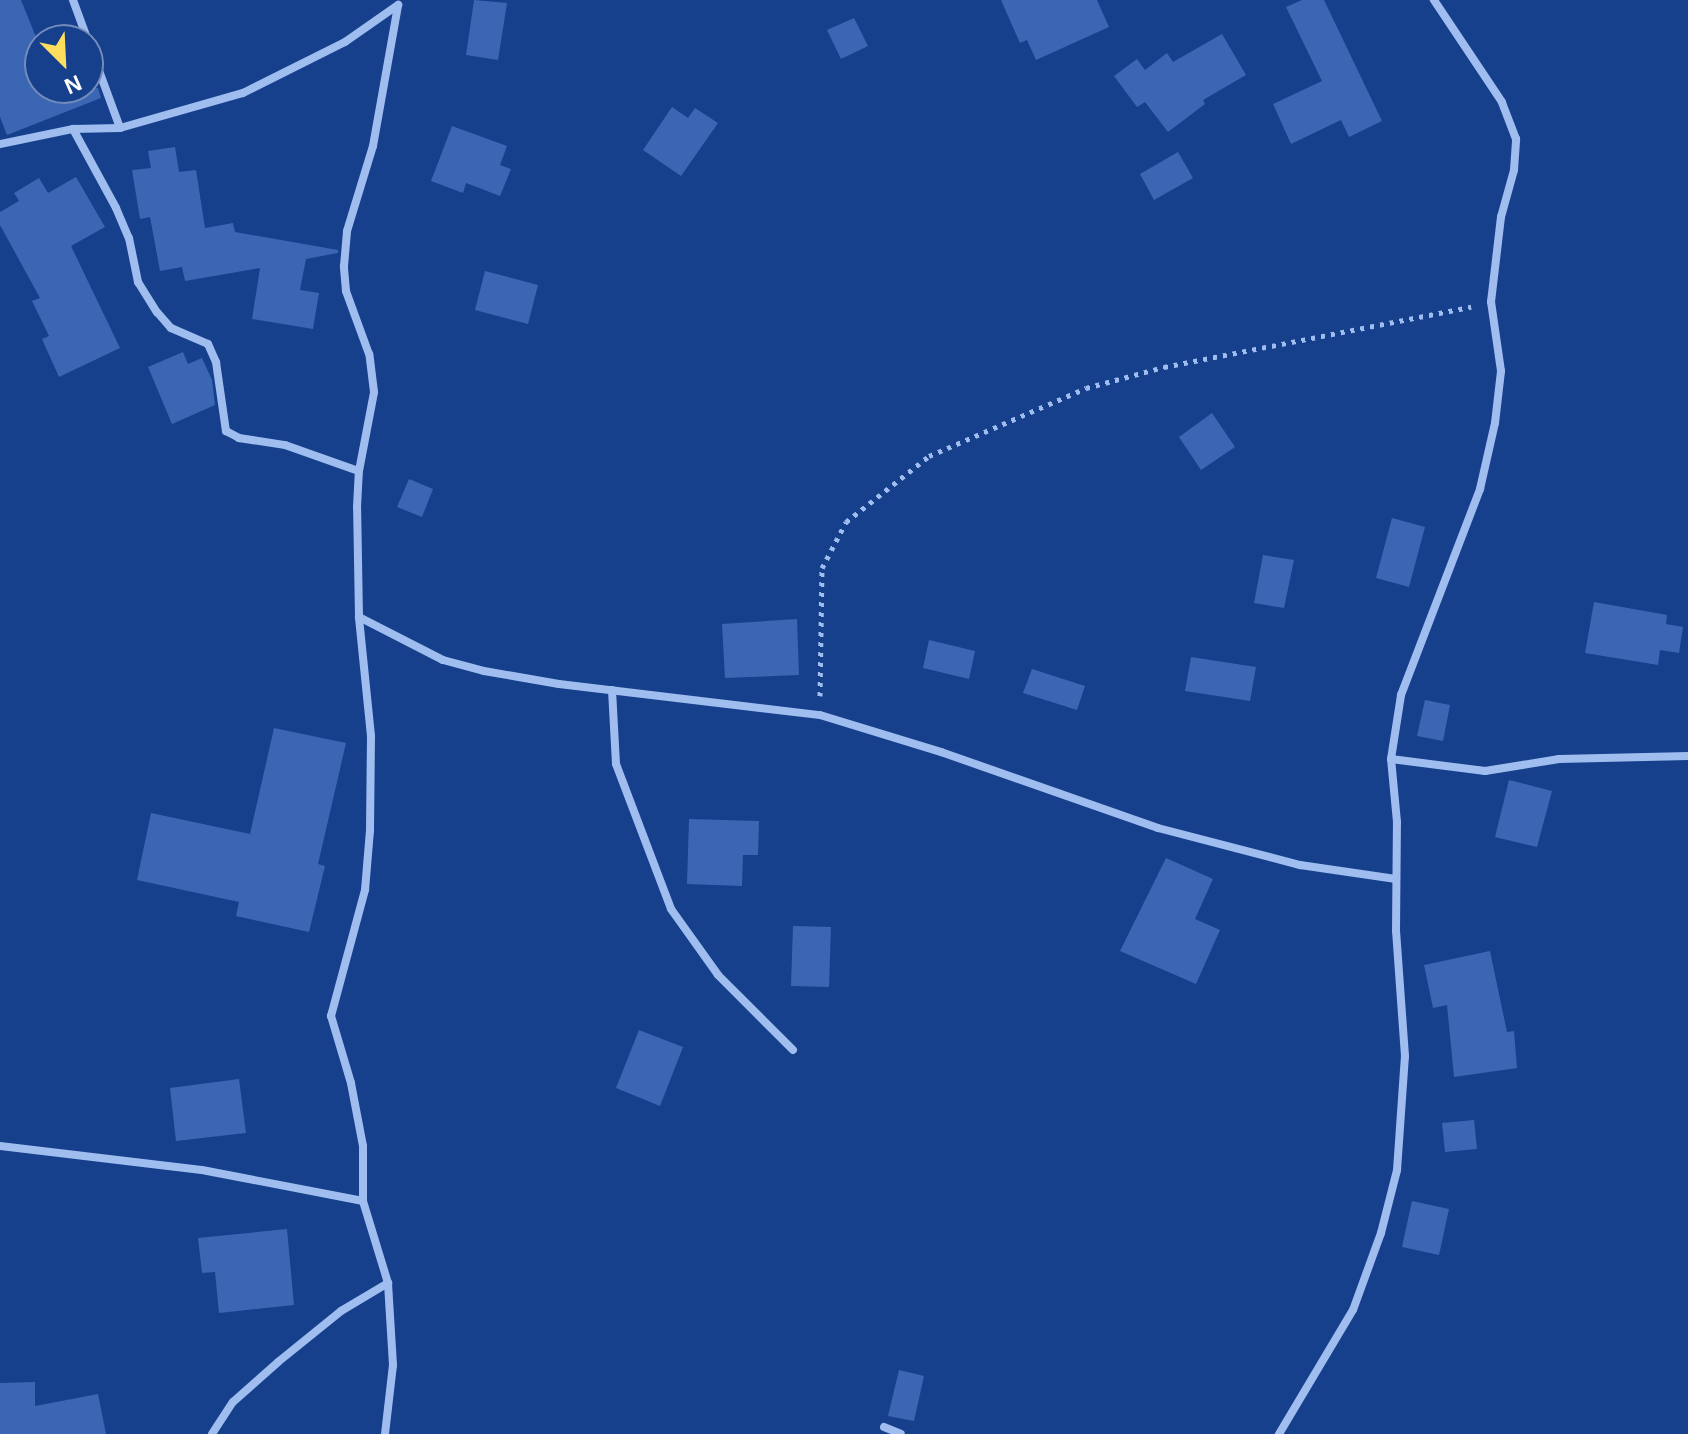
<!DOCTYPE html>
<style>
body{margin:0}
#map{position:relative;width:1688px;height:1434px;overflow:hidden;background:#16408c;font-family:Helvetica,sans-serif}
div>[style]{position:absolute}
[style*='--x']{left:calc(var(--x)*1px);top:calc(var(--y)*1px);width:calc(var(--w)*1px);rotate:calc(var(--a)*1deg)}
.building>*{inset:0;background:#3a66b3}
.path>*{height:5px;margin-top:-2.5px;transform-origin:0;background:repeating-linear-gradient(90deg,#a0bdef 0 4px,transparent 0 10px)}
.street>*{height:8px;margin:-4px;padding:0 4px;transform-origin:4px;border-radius:4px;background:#a0bdef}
span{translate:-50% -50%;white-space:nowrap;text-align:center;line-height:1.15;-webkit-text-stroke:8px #16408c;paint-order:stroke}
.north{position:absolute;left:24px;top:24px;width:80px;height:80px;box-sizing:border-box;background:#16408c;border:2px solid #738cba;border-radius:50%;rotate:156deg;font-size:22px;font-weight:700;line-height:32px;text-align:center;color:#fff}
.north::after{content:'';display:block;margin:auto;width:28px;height:36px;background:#ffde5e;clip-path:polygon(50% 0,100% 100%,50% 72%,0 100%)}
</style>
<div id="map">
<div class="building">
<div style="clip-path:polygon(0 0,21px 0,40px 47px,40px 88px,98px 88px,101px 98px,7px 135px,0 117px)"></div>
<div style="clip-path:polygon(474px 0,507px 3px,498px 60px,466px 55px)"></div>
<div style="clip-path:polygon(1001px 0,1097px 0,1109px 27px,1036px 60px,1027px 40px,1020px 43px)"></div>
<div style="clip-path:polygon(1302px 0,1324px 0,1382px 121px,1349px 137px,1341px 120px,1291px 144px,1273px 104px,1322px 81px,1286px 7px)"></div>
<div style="clip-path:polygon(854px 18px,868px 46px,841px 59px,827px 30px)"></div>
<div style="clip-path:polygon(1222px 34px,1246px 75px,1203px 100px,1205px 104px,1168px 132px,1145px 102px,1137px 107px,1114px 76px,1137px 59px,1145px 70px,1167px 53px,1173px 62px)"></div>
<div style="clip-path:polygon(672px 107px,688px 118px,695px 108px,718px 123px,681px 176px,643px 150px)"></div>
<div style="clip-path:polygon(452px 126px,507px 146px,500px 165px,511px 169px,500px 196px,466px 183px,463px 193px,431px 181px)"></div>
<div style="clip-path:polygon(175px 147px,179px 172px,196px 170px,205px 228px,233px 223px,235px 232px,338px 250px,338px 253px,306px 259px,300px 290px,319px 293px,313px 329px,252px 319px,260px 268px,185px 281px,182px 267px,160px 271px,150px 217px,140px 219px,132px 170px,151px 168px,148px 151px)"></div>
<div style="clip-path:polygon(1178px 152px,1193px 178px,1154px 200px,1140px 174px)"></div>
<div style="clip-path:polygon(76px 177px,105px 227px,71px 246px,120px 348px,59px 377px,42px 339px,49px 336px,32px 301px,40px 298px,0 225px,0 212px,19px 201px,14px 193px,39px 178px,48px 193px)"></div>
<div style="clip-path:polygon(485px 271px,538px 285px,528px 324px,475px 310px)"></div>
<div style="clip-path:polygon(183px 352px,188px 364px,202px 358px,212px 380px,215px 405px,172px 424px,148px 367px)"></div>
<div style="clip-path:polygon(1212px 413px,1235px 447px,1201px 470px,1179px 437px)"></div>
<div style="clip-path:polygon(409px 479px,433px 489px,422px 517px,397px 507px)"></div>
<div style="clip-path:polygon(1392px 518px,1425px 527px,1409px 587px,1376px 578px)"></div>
<div style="clip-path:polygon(1263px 555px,1294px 560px,1284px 608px,1254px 603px)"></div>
<div style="clip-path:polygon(1594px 602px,1667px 615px,1666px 624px,1683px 627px,1679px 653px,1660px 650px,1658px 665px,1585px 653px)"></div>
<div style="clip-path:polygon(797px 619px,799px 675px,725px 678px,722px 624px)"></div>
<div style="clip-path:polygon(929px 640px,975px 651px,969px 679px,923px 668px)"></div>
<div style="clip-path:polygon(1191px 657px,1256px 667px,1250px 701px,1185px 691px)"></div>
<div style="clip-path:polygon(1032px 669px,1085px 686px,1077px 710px,1023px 693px)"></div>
<div style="clip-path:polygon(1425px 700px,1450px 705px,1443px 741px,1417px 736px)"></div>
<div style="clip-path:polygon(274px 728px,346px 743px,318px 864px,325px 866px,309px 932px,236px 916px,239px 902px,137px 880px,151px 813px,250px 834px)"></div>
<div style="clip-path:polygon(1509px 780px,1552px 791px,1537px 847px,1495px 837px)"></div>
<div style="clip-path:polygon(689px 819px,759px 821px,758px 855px,743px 855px,742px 886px,687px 884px)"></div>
<div style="clip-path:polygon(1166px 858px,1213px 879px,1195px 919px,1220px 930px,1196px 984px,1120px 951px)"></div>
<div style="clip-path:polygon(793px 926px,831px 927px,829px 987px,791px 986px)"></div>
<div style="clip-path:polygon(1490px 951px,1507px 1032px,1514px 1031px,1517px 1068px,1454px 1077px,1447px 1005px,1433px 1008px,1424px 965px)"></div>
<div style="clip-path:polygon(639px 1030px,683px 1047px,660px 1106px,616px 1088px)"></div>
<div style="clip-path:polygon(239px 1079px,246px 1133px,176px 1141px,170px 1088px)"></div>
<div style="clip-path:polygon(1474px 1120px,1477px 1149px,1445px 1152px,1442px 1123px)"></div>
<div style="clip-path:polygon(1412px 1201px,1449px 1209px,1439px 1255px,1402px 1247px)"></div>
<div style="clip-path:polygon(287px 1229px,294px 1305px,219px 1313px,215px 1272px,202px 1273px,198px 1238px)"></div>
<div style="clip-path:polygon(899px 1370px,924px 1376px,914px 1421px,888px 1416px)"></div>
<div style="clip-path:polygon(35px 1382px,35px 1406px,98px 1394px,106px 1434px,0 1434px,0 1383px)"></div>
</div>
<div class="path">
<div style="--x:820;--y:696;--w:128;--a:-89.1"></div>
<div style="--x:822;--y:568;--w:52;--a:-62.4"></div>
<div style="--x:846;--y:522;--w:106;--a:-38.5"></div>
<div style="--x:929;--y:456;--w:171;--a:-23.4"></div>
<div style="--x:1086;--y:388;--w:81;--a:-15.1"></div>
<div style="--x:1164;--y:367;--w:313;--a:-11.1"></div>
</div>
<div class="street">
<div style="--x:73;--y:0;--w:136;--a:69.8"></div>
<div style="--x:73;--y:129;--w:90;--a:61.4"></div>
<div style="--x:116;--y:208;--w:33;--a:67"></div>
<div style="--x:129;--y:238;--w:45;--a:78.4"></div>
<div style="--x:138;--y:282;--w:36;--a:58"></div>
<div style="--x:157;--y:312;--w:21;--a:49"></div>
<div style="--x:171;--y:328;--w:40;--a:23.4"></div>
<div style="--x:208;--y:344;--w:20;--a:66"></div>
<div style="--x:216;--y:362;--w:70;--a:81.8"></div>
<div style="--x:226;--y:431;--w:15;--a:28"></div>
<div style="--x:239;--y:438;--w:47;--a:8.7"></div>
<div style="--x:285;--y:445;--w:78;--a:19.4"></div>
<div style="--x:0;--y:144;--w:75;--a:-11.6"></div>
<div style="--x:73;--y:129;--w:47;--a:-1.2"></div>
<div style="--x:120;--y:128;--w:128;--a:-15.9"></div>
<div style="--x:243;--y:93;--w:114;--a:-26.6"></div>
<div style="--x:345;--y:42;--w:65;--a:-34.9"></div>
<div style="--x:359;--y:617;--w:94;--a:27.1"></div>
<div style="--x:443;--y:660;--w:42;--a:15"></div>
<div style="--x:484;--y:671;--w:76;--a:9.8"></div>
<div style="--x:559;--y:684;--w:263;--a:6.8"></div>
<div style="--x:820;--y:715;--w:127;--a:17"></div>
<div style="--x:941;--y:752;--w:230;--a:19.3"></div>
<div style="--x:1158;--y:828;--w:147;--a:14.6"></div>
<div style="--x:1300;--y:865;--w:97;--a:8.3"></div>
<div style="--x:612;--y:690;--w:74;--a:86.9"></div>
<div style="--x:616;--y:764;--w:155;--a:69.2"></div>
<div style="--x:671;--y:909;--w:81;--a:54.5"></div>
<div style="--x:718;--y:975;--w:106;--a:45"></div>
<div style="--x:1391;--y:759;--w:95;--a:7.3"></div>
<div style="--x:1485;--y:771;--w:75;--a:-9.2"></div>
<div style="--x:1559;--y:759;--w:129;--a:-1.3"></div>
<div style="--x:0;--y:1146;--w:203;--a:6.8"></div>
<div style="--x:202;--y:1170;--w:164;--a:10.9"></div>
<div style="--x:884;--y:1427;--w:18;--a:22"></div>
<div style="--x:212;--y:1434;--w:38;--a:-57"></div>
<div style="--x:233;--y:1402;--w:60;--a:-41.6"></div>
<div style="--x:278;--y:1362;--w:81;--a:-39"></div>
<div style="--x:341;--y:1311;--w:55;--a:-30.8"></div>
<div style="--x:385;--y:1434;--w:69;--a:-83.4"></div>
<div style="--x:393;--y:1365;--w:82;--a:-93.5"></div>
<div style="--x:388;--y:1283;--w:86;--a:-107"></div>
<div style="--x:363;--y:1201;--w:55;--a:-90"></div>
<div style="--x:363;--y:1146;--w:64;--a:-100.8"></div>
<div style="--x:351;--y:1083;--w:70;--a:-106.6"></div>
<div style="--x:331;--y:1016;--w:131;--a:-74.9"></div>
<div style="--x:365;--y:890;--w:59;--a:-85.2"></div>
<div style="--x:370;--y:831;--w:95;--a:-89.4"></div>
<div style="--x:371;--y:736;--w:120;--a:-95.8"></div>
<div style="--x:359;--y:617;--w:110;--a:-91"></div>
<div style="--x:357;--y:507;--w:36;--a:-87"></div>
<div style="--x:359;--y:471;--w:80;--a:-79.2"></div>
<div style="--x:374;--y:392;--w:38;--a:-97"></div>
<div style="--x:369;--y:354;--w:67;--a:-110.1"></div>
<div style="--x:346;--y:291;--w:25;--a:-95"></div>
<div style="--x:344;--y:266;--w:35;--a:-85"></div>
<div style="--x:347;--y:231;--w:89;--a:-73"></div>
<div style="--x:373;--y:146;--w:143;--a:-79.9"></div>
<div style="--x:1279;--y:1434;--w:144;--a:-59.2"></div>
<div style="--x:1353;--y:1310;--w:82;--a:-70"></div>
<div style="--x:1381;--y:1233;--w:65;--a:-75.7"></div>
<div style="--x:1397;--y:1170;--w:114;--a:-86"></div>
<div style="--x:1405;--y:1056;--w:125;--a:-94.1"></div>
<div style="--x:1396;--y:931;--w:109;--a:-89.5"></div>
<div style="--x:1397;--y:822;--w:63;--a:-95.4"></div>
<div style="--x:1391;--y:759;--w:65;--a:-81.1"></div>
<div style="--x:1401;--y:695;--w:221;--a:-69"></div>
<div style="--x:1480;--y:489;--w:68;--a:-77.2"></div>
<div style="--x:1495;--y:423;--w:52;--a:-83.4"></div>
<div style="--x:1501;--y:371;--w:70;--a:-98.2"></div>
<div style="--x:1491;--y:302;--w:86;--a:-83.3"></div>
<div style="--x:1501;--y:217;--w:49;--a:-74.5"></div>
<div style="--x:1514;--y:170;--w:31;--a:-86"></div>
<div style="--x:1516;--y:139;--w:40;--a:-111"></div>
<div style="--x:1502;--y:102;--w:123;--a:-123.7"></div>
</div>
<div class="north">N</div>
</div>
